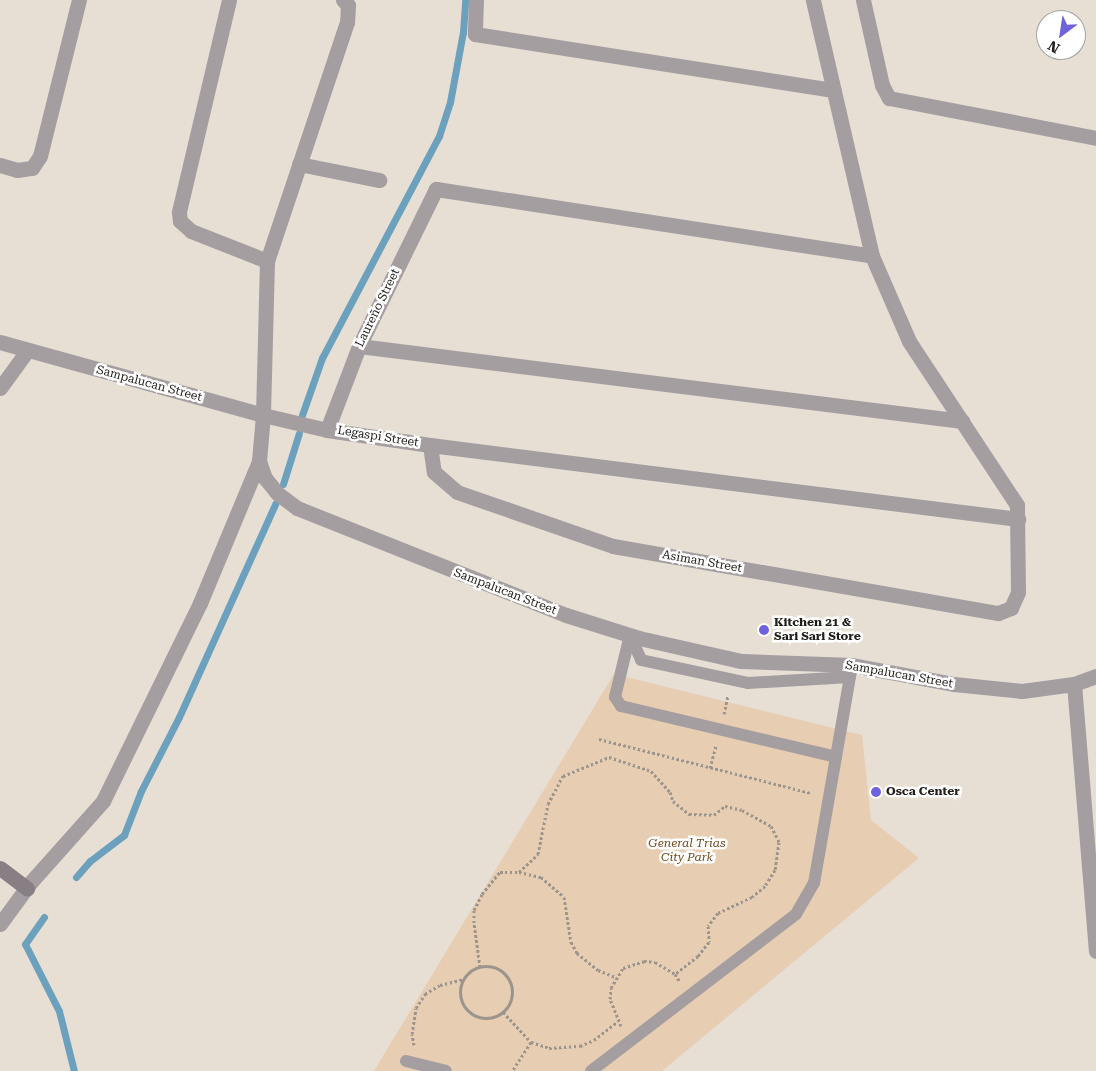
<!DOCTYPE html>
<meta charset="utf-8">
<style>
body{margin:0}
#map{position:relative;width:1096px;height:1071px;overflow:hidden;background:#e7ded4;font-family:"Roboto Serif",serif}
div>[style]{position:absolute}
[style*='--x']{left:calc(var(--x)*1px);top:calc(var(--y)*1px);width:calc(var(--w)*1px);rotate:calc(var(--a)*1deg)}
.green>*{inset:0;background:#e7cdb2}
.stream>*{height:7px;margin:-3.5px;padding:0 3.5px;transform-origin:3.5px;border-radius:3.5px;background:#6ca1bd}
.path>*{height:3px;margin-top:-1.5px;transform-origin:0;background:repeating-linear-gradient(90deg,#9c958e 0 2.5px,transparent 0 5px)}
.path>.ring{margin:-1.5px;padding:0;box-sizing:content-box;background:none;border:3px solid #9c958e;border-radius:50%}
.service>*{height:12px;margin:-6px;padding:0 6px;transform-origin:6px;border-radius:6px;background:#a49ea1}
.minor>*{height:15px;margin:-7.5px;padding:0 7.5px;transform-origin:7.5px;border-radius:7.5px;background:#a49ea1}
.tertiary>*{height:15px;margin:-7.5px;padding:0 7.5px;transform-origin:7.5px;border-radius:7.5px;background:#a49ea1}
.secondary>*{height:15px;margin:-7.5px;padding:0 7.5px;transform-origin:7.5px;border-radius:7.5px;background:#877f83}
.dots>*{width:14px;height:14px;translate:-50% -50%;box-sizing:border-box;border:2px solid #fff;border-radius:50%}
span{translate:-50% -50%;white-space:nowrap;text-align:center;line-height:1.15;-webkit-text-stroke:5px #fff;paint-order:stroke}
.street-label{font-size:12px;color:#211e1a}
.poi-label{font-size:12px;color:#211e1a;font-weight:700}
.left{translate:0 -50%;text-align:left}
.park-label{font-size:12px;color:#704b1d;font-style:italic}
.north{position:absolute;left:1036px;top:10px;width:50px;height:50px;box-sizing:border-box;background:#fff;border:1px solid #a6a5a3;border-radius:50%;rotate:211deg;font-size:14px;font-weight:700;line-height:20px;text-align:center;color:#211e1a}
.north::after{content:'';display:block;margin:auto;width:18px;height:22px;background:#6e62dd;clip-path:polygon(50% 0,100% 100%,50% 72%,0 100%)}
</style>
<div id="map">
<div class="green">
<div style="clip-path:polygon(614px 674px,862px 735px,871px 820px,919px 858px,662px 1071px,374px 1071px)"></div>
</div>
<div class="stream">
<div style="--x:302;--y:415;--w:60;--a:-70.7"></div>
<div style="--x:322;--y:358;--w:251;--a:-62.2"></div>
<div style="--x:439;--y:136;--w:36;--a:-72"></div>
<div style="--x:450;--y:102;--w:71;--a:-79.5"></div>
<div style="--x:463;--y:32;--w:32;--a:-86"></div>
<div style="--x:283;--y:484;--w:53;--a:-72.6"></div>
<div style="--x:76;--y:877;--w:21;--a:-49"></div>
<div style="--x:90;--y:861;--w:43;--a:-37.4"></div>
<div style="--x:124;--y:835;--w:47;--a:-68.9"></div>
<div style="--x:141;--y:791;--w:83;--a:-62.8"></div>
<div style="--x:179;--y:717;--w:234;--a:-65.7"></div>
<div style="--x:44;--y:917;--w:33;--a:125"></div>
<div style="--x:25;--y:944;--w:75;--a:63.1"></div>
<div style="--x:59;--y:1011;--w:62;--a:76"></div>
</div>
<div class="path">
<div style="--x:724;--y:714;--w:19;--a:-78"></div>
<div style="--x:599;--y:739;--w:219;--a:14.3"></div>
<div style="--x:710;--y:768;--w:23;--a:-75"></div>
<div style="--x:519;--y:872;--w:23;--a:13"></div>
<div style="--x:541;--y:877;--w:30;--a:41"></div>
<div style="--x:564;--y:897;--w:46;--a:81.2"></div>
<div style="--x:571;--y:942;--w:13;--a:61"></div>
<div style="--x:577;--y:953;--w:27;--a:39"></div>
<div style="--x:598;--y:970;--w:18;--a:22"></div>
<div class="ring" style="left:460px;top:966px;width:49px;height:49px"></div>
<div style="--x:480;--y:967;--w:44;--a:-97.8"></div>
<div style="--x:474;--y:923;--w:13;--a:-90"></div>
<div style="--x:474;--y:910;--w:18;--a:-63"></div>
<div style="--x:482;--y:894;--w:28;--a:-51"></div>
<div style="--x:500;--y:872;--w:19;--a:0"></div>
<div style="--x:519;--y:872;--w:26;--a:-43"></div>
<div style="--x:538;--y:854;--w:51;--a:-78.7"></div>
<div style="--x:548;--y:804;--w:32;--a:-62"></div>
<div style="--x:563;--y:776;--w:50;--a:-22.4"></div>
<div style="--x:609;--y:757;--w:44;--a:18.4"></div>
<div style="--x:651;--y:771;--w:28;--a:48"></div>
<div style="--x:670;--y:792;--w:9;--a:72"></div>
<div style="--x:673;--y:801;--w:21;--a:39"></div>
<div style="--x:689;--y:814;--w:25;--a:2"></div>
<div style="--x:714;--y:815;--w:14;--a:-39"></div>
<div style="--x:725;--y:806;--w:17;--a:13"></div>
<div style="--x:742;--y:810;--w:33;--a:29"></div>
<div style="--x:771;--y:826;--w:18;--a:63"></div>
<div style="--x:779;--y:842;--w:28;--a:98"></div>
<div style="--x:775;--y:870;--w:19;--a:122"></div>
<div style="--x:765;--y:886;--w:17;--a:140"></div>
<div style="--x:752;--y:897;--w:38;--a:155"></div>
<div style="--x:718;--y:913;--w:16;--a:128"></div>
<div style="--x:708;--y:926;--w:16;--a:86"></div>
<div style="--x:709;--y:942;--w:18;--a:128"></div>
<div style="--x:698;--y:956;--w:29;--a:142"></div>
<div style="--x:503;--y:1012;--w:41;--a:47"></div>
<div style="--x:531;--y:1042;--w:35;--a:123"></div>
<div style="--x:621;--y:1026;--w:29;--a:-112"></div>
<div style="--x:610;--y:999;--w:11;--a:-85"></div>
<div style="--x:611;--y:988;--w:23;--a:-59"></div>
<div style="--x:623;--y:968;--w:22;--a:-18"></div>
<div style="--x:644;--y:961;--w:11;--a:5"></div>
<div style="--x:655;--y:962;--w:23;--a:31"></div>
<div style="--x:675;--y:974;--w:9;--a:58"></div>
<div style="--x:531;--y:1042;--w:19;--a:18"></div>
<div style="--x:549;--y:1048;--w:31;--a:-4"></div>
<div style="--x:580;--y:1046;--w:15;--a:-23"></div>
<div style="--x:594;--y:1040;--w:29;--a:-38"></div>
<div style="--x:414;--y:1045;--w:11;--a:-100"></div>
<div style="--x:412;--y:1034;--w:26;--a:-81"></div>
<div style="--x:416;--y:1008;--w:17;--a:-57"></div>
<div style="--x:425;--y:994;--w:17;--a:-31"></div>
<div style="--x:440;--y:985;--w:25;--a:-14"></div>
</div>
<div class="service">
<div style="--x:630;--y:635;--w:64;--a:103.6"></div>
<div style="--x:615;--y:697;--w:11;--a:56"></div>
<div style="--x:621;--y:706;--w:221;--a:13.3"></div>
<div style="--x:630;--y:635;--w:27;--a:66"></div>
<div style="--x:641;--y:660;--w:109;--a:12.1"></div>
<div style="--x:748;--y:683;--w:102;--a:-3.4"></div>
<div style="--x:406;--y:1061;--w:41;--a:14"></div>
<div style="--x:591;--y:1071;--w:258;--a:-37.4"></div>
<div style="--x:796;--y:914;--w:36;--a:-60"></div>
<div style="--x:814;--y:883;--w:221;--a:-80.1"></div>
</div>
<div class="minor">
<div style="--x:229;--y:0;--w:218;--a:103.3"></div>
<div style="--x:179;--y:212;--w:9;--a:84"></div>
<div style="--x:180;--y:221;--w:15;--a:42"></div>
<div style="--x:191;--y:231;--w:82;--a:21.5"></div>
<div style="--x:343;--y:0;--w:7;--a:45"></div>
<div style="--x:348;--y:5;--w:17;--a:93"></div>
<div style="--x:347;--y:22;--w:252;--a:108.5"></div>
<div style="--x:267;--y:261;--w:154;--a:91.5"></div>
<div style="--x:263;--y:415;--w:66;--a:13.2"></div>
<div style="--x:327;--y:430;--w:104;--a:8.3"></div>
<div style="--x:430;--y:445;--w:593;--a:7.17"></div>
<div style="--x:476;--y:0;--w:34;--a:92"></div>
<div style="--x:475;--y:34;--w:363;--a:8.9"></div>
<div style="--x:863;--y:0;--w:87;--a:77.4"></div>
<div style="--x:882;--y:85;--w:15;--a:62"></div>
<div style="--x:889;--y:98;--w:211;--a:10.9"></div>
<div style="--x:299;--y:164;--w:82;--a:11.3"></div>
<div style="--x:0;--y:165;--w:18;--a:16"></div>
<div style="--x:17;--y:170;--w:15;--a:-8"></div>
<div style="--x:32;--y:168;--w:14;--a:-56"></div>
<div style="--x:40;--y:156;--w:161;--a:-76"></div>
<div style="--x:359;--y:346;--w:608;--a:7.09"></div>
<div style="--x:0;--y:388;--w:46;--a:-53.9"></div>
<div style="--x:327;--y:430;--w:90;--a:-69.1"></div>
<div style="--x:359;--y:346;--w:175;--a:-63.9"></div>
<div style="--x:436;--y:189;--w:441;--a:8.7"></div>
<div style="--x:430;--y:445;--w:27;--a:82"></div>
<div style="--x:434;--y:472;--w:30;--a:41"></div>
<div style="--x:457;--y:492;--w:165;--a:19.1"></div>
<div style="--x:613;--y:546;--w:391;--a:9.9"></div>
<div style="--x:998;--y:613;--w:14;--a:-21"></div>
<div style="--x:1011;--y:608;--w:17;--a:-66"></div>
<div style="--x:1018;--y:592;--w:87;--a:-90.7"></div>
<div style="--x:1017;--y:505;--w:196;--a:-123.4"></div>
<div style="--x:909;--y:341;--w:93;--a:-113.5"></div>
<div style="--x:872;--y:256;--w:263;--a:-103"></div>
<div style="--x:0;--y:924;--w:51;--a:-53.8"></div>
<div style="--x:30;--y:883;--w:110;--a:-48.3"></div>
<div style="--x:103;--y:801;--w:220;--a:-63.9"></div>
<div style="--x:200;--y:603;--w:154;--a:-67.4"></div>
</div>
<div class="tertiary">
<div style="--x:0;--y:342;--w:273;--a:15.5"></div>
<div style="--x:263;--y:415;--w:46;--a:95"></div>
<div style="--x:259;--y:461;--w:18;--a:71"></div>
<div style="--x:265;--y:478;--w:19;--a:51"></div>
<div style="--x:277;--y:493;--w:25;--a:37"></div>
<div style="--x:297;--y:508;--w:289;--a:21.7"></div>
<div style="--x:566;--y:615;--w:77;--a:17.5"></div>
<div style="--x:639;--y:638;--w:105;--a:12.7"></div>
<div style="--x:741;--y:661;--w:111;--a:2.1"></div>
<div style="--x:852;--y:665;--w:104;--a:10.6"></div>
<div style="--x:954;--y:684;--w:68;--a:5.9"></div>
<div style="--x:1022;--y:691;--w:52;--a:-7.7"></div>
<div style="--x:1074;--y:684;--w:23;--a:-20"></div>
<div style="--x:1074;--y:684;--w:268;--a:85.3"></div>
</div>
<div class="secondary">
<div style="--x:0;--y:868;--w:34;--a:37"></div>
</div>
<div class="dots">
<div style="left:764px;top:630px;background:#6e62dd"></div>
<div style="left:876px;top:792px;background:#6e62dd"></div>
</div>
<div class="street-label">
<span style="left:378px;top:308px;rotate:-64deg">Laureño Street</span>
<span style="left:149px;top:384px;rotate:15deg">Sampalucan Street</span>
<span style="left:378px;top:437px;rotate:9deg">Legaspi Street</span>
<span style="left:702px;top:562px;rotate:10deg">Asiman Street</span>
<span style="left:505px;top:592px;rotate:21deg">Sampalucan Street</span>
<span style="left:899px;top:675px;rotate:10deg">Sampalucan Street</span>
</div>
<div class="poi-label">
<span class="left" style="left:774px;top:630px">Kitchen 21 &amp;<br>Sari Sari Store</span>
<span class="left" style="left:886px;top:792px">Osca Center</span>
</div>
<div class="park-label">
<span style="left:687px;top:851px">General Trias<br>City Park</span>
</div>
<div class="north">N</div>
</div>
